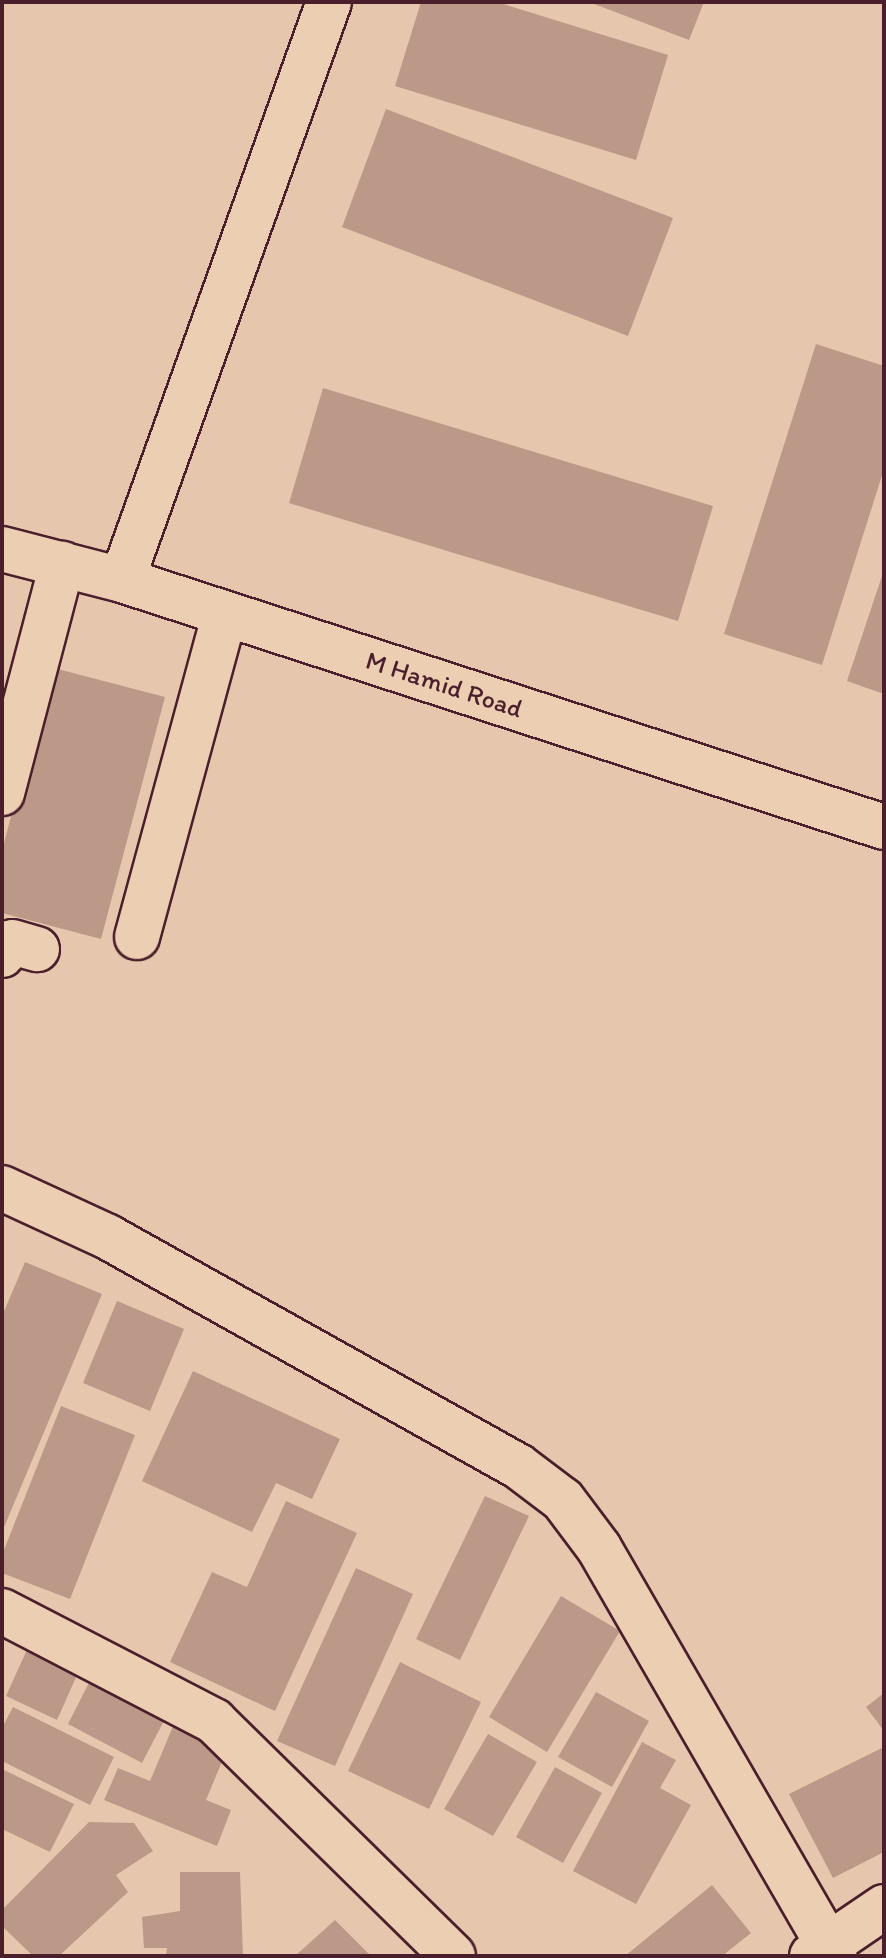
<!DOCTYPE html>
<style>
body{margin:0}
#map{position:relative;width:886px;height:1958px;overflow:hidden;background:#e6c7ad;font-family:Itim,sans-serif}
div>[style]{position:absolute}
[style*='--x']{left:calc(var(--x)*1px);top:calc(var(--y)*1px);width:calc(var(--w)*1px);rotate:calc(var(--a)*1deg)}
.building>*{inset:0;background:#bb9888}
.roads{filter:drop-shadow(2px 0 #4a1f2b) drop-shadow(-2px 0 #4a1f2b) drop-shadow(0 2px #4a1f2b) drop-shadow(0 -2px #4a1f2b)}
.minor>*{height:44px;margin:-22px;padding:0 22px;transform-origin:22px;border-radius:22px;background:#ecceb2}
.secondary>*{height:44px;margin:-22px;padding:0 22px;transform-origin:22px;border-radius:22px;background:#ecceb2}
.primary>*{height:44px;margin:-22px;padding:0 22px;transform-origin:22px;border-radius:22px;background:#ecceb2}
span{translate:-50% -50%;white-space:nowrap;text-align:center;line-height:1.15;-webkit-text-stroke:7px #ecceb2;paint-order:stroke}
.street-label{font-size:26px;color:#4a1f2b}
.frame{position:absolute;inset:0;border:4px solid #4a1f2b;pointer-events:none}
</style>
<div id="map">
<div class="building">
<div style="clip-path:polygon(421px 2px,497px 2px,668px 55px,636px 160px,395px 86px)"></div>
<div style="clip-path:polygon(589px 2px,704px 2px,689px 40px)"></div>
<div style="clip-path:polygon(386px 109px,673px 218px,628px 336px,342px 227px)"></div>
<div style="clip-path:polygon(816px 344px,884px 366px,884px 469px,822px 665px,724px 634px)"></div>
<div style="clip-path:polygon(323px 388px,713px 506px,678px 621px,289px 503px)"></div>
<div style="clip-path:polygon(883px 573px,884px 573px,884px 694px,847px 681px)"></div>
<div style="clip-path:polygon(50px 667px,165px 697px,101px 939px,2px 913px,2px 851px)"></div>
<div style="clip-path:polygon(25px 1262px,102px 1294px,2px 1532px,2px 1316px)"></div>
<div style="clip-path:polygon(117px 1301px,184px 1329px,150px 1411px,83px 1383px)"></div>
<div style="clip-path:polygon(193px 1371px,340px 1439px,312px 1499px,276px 1483px,252px 1532px,142px 1481px)"></div>
<div style="clip-path:polygon(61px 1406px,135px 1435px,70px 1599px,2px 1573px,2px 1555px)"></div>
<div style="clip-path:polygon(485px 1496px,529px 1516px,460px 1660px,416px 1639px)"></div>
<div style="clip-path:polygon(286px 1501px,357px 1533px,275px 1711px,170px 1662px,212px 1572px,247px 1587px)"></div>
<div style="clip-path:polygon(356px 1568px,413px 1594px,335px 1766px,277px 1741px)"></div>
<div style="clip-path:polygon(561px 1596px,620px 1631px,547px 1752px,489px 1717px)"></div>
<div style="clip-path:polygon(30px 1643px,81px 1666px,57px 1720px,6px 1696px)"></div>
<div style="clip-path:polygon(400px 1662px,481px 1702px,429px 1809px,348px 1771px)"></div>
<div style="clip-path:polygon(93px 1675px,168px 1713px,142px 1763px,68px 1724px)"></div>
<div style="clip-path:polygon(596px 1692px,649px 1721px,612px 1787px,558px 1757px)"></div>
<div style="clip-path:polygon(884px 1693px,884px 1731px,866px 1707px)"></div>
<div style="clip-path:polygon(13px 1707px,114px 1757px,90px 1805px,2px 1761px,2px 1728px)"></div>
<div style="clip-path:polygon(177px 1717px,231px 1740px,206px 1800px,231px 1810px,217px 1846px,104px 1800px,118px 1768px,150px 1781px)"></div>
<div style="clip-path:polygon(488px 1734px,537px 1762px,493px 1836px,444px 1809px)"></div>
<div style="clip-path:polygon(642px 1742px,676px 1760px,660px 1788px,691px 1805px,636px 1904px,573px 1871px)"></div>
<div style="clip-path:polygon(884px 1747px,884px 1852px,833px 1878px,789px 1794px)"></div>
<div style="clip-path:polygon(555px 1767px,602px 1793px,563px 1863px,516px 1837px)"></div>
<div style="clip-path:polygon(2px 1769px,74px 1804px,50px 1852px,2px 1829px)"></div>
<div style="clip-path:polygon(89px 1822px,134px 1823px,153px 1851px,116px 1875px,128px 1892px,59px 1956px,33px 1956px,2px 1926px,2px 1910px)"></div>
<div style="clip-path:polygon(180px 1872px,240px 1872px,243px 1956px,166px 1956px,167px 1948px,144px 1948px,142px 1917px,180px 1911px)"></div>
<div style="clip-path:polygon(712px 1885px,751px 1933px,722px 1956px,625px 1956px)"></div>
<div style="clip-path:polygon(335px 1920px,371px 1956px,295px 1956px)"></div>
</div>
<div class="roads">
<div class="minor">
<div style="--x:122;--y:580;--w:614;--a:-70.3"></div>
<div style="--x:2;--y:793;--w:237;--a:-75.3"></div>
<div style="--x:137;--y:937;--w:335;--a:-74.8"></div>
<div style="--x:2;--y:955;--w:16;--a:-52"></div>
<div style="--x:12;--y:942;--w:26;--a:16"></div>
<div style="--x:2;--y:1188;--w:117;--a:24.8"></div>
<div style="--x:108;--y:1237;--w:470;--a:29.2"></div>
<div style="--x:518;--y:1466;--w:56;--a:37.1"></div>
<div style="--x:563;--y:1500;--w:60;--a:53.1"></div>
<div style="--x:599;--y:1548;--w:471;--a:60"></div>
<div style="--x:2;--y:1611;--w:239;--a:27.4"></div>
<div style="--x:214;--y:1721;--w:335;--a:44.5"></div>
</div>
<div class="secondary">
<div style="--x:2;--y:549;--w:124;--a:14.5"></div>
<div style="--x:122;--y:580;--w:801;--a:17.96"></div>
</div>
<div class="primary">
<div style="--x:812;--y:1956;--w:87;--a:-34.2"></div>
</div>
</div>
<div class="street-label">
<span style="left:444px;top:685px;rotate:18deg">M Hamid Road</span>
</div>
<div class="frame"></div>
</div>
